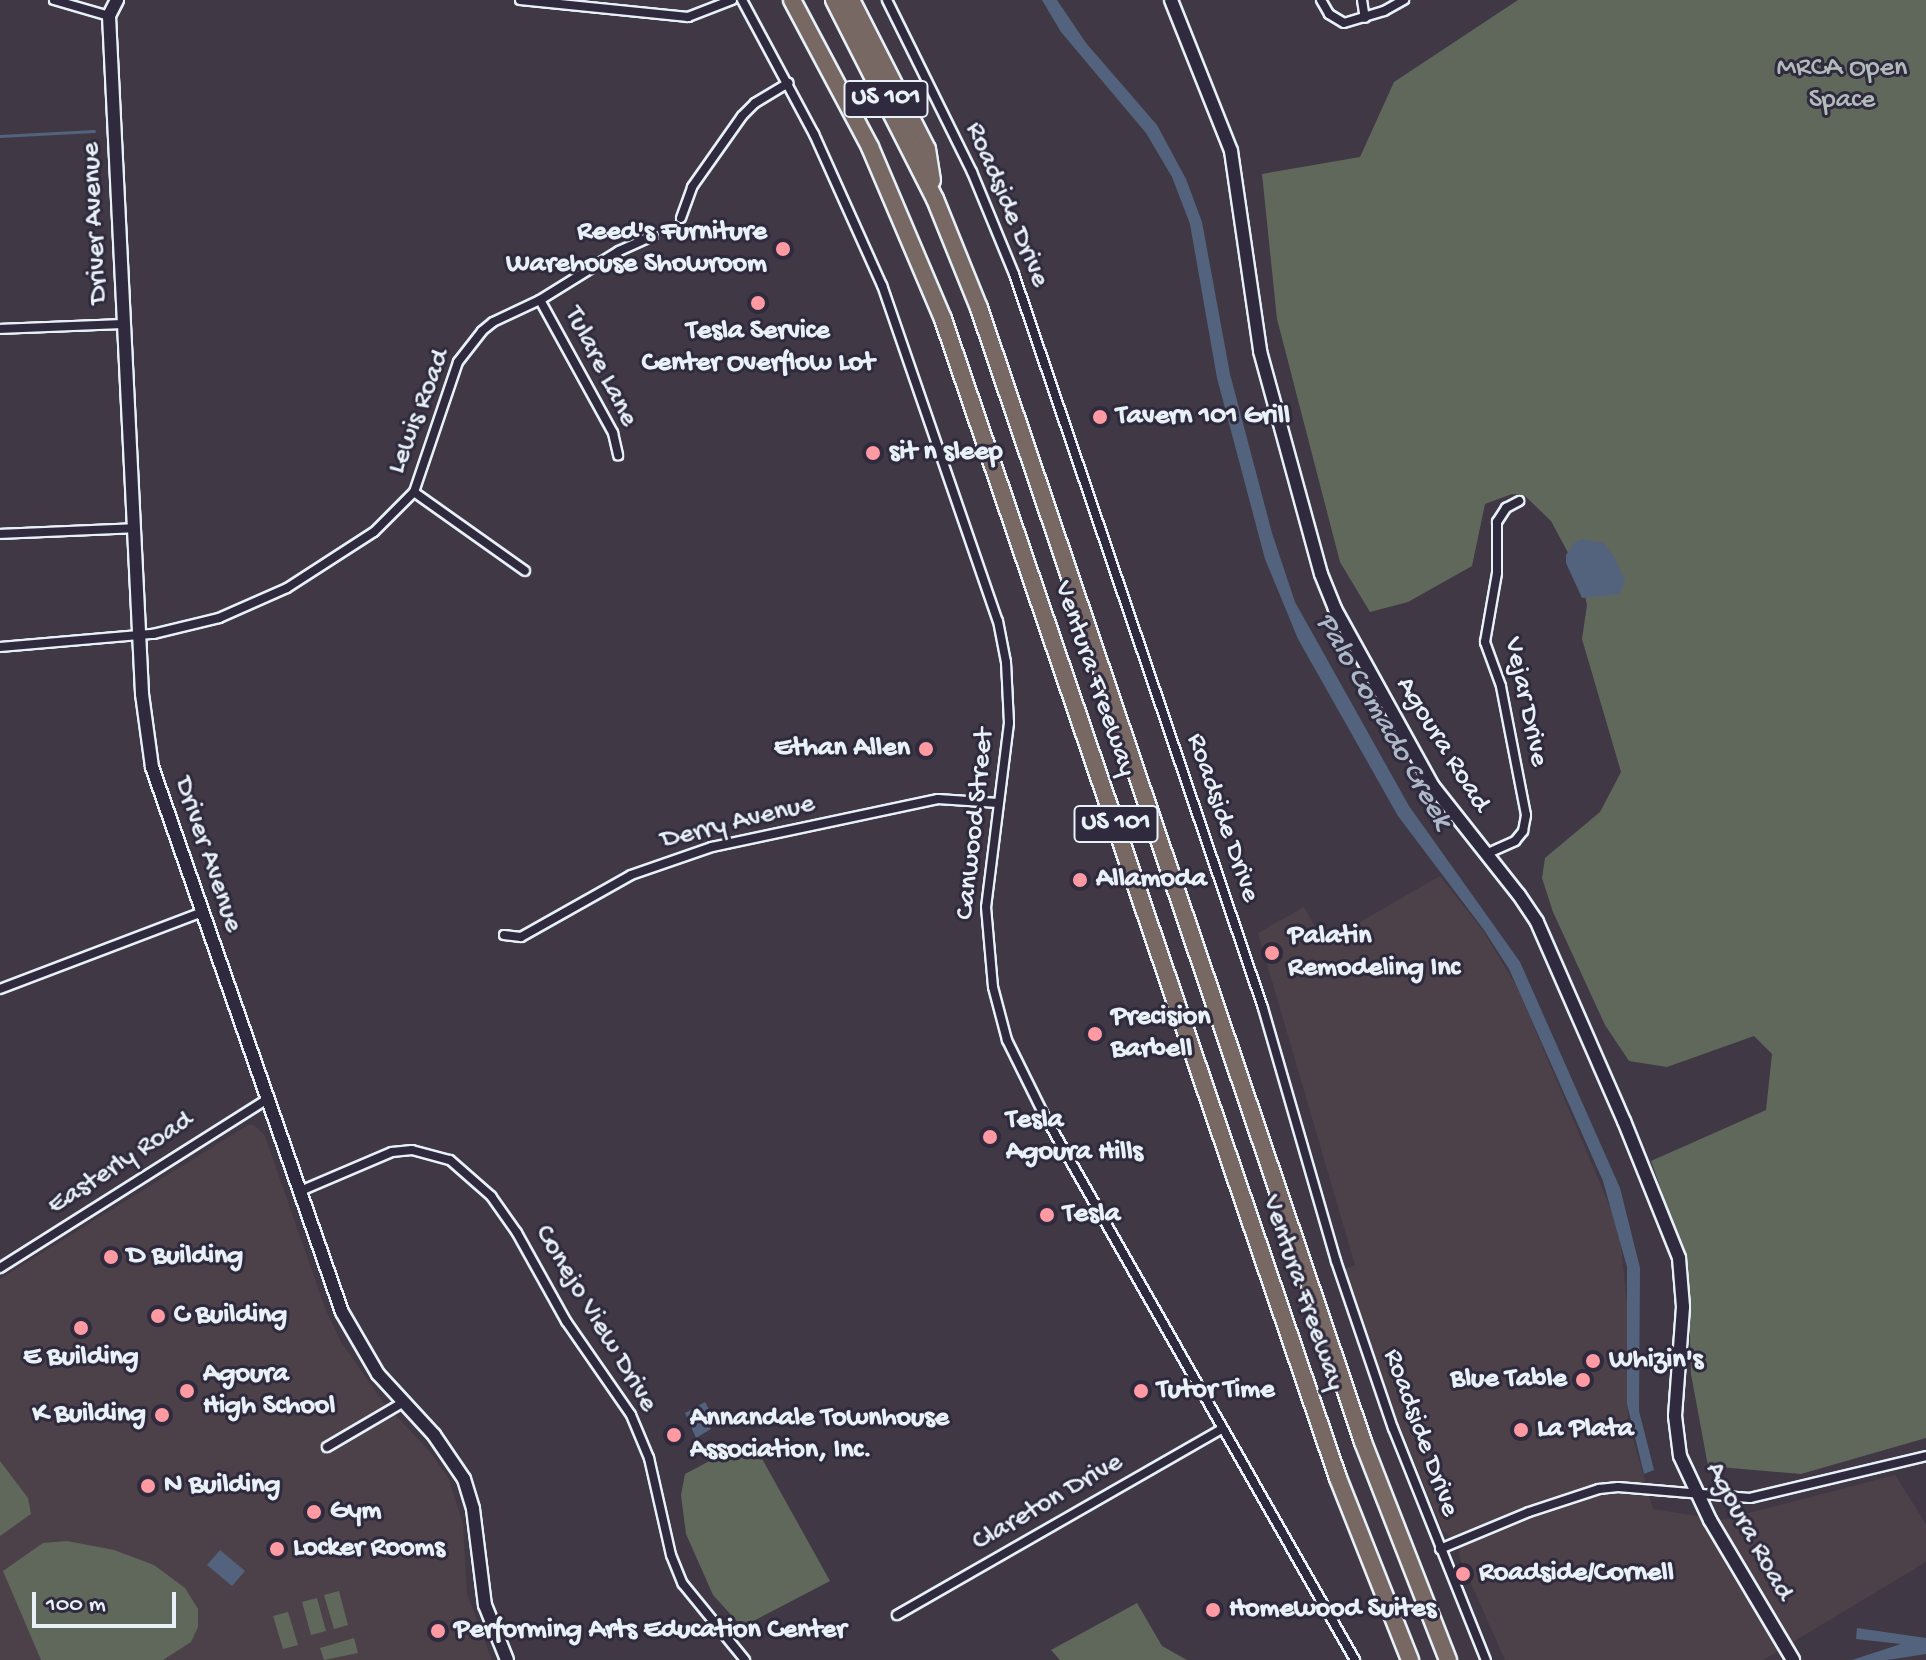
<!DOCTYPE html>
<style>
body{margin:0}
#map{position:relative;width:1926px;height:1660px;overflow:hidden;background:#403844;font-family:"Gochi Hand",sans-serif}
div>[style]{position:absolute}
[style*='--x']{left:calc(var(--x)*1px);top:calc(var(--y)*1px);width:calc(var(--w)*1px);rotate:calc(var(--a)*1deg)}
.built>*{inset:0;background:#4c4149}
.green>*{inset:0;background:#60685c}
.water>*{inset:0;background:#53637d}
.stream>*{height:3px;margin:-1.5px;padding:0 1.5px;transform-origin:1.5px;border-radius:1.5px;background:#53637d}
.roads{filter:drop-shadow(2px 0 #e8f1f8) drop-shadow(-2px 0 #e8f1f8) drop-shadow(0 2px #e8f1f8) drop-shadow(0 -2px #e8f1f8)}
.street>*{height:8px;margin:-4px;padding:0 4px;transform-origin:4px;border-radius:4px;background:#2f2a3d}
.secondary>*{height:12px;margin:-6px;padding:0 6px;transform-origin:6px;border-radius:6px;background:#2f2a3d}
.highway>*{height:16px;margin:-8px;padding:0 8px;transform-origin:8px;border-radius:8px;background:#776864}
.dots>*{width:22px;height:22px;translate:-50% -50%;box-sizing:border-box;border:4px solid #2f2a3d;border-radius:50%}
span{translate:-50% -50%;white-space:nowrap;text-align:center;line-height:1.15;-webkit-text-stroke:6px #2f2a3d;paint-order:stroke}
.shield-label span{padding:2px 6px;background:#2f2a3d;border:2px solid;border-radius:6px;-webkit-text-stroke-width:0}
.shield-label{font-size:26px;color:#e8f1f8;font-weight:700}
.park-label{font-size:28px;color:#b2baba}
.street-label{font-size:28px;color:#e8f1f8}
.poi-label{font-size:28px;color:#e8f1f8;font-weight:700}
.right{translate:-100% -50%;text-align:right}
.left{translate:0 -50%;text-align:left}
.water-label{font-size:30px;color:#acb8c7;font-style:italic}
.scale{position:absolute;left:32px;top:1592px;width:144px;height:36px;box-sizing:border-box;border:4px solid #e8f1f8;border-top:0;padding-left:10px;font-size:24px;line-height:28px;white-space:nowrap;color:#e8f1f8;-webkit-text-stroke:6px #2f2a3d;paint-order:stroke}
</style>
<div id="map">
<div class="built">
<div style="clip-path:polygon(1440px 876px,1484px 932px,1517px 987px,1619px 1228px,1627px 1303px,1628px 1421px,1653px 1509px,1722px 1520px,1895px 1475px,1926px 1524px,1926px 1562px,1763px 1660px,1505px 1660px,1460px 1559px,1459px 1548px,1454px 1549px,1448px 1534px,1443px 1532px,1398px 1422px,1345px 1269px,1355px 1265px,1258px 933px,1304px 907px,1324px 943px)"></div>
<div style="clip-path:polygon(248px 1125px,254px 1125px,265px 1136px,325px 1308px,341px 1342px,383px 1402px,431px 1453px,449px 1479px,463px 1524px,467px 1594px,492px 1660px,0 1660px,0 1279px)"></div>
</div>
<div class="green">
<div style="clip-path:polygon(1518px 0,1926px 0,1926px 1438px,1801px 1474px,1708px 1466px,1691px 1374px,1688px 1266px,1651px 1161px,1766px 1110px,1772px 1054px,1754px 1036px,1667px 1067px,1629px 1061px,1605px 1025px,1553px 912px,1542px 878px,1545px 858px,1600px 812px,1621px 772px,1582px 639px,1587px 605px,1581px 577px,1551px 521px,1524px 495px,1512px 494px,1485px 504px,1472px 566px,1408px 602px,1370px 612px,1340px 562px,1277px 319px,1262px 174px,1360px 157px,1394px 82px)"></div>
<div style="clip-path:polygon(751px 1439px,830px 1581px,742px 1627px,713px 1595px,686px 1534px,681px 1495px,685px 1474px)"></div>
<div style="clip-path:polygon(0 1461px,28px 1498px,31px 1514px,0 1536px)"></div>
<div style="clip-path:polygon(67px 1541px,114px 1550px,154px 1565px,185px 1588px,198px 1609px,198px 1627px,191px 1642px,163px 1660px,41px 1660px,3px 1571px,43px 1543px)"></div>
<div style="clip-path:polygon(339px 1591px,348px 1625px,334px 1629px,324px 1595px)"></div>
<div style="clip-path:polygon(317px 1598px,326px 1631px,311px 1635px,302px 1602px)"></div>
<div style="clip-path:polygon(1137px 1603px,1162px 1646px,1187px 1660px,1060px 1660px,1051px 1650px)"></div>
<div style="clip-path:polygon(288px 1612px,298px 1645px,283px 1649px,273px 1616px)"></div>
<div style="clip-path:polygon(354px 1638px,358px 1653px,324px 1660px,320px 1648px)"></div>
</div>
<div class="water">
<div style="clip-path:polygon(1042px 0,1057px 0,1086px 43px,1157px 125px,1186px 179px,1202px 222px,1230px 374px,1272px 533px,1295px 602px,1409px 806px,1520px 962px,1620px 1188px,1640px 1268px,1639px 1411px,1654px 1470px,1644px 1474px,1627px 1404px,1627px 1267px,1603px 1181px,1509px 969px,1484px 930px,1398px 816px,1298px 639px,1265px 559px,1217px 378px,1190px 224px,1172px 177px,1146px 133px,1061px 32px)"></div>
<div style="clip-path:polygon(1583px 539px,1604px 543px,1615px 558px,1625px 580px,1620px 594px,1582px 598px,1566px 563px,1566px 555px,1575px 542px)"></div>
<div style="clip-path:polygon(705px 1402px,710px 1411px,703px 1415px,711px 1429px,696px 1438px,685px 1413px)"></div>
<div style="clip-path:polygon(220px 1550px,245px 1571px,232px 1586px,207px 1565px)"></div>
<div style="clip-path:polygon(1857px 1628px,1926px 1638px,1926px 1654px,1887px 1660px,1852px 1660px,1901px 1644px,1856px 1639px)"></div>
</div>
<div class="stream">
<div style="--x:0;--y:136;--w:94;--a:-3"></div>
</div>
<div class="roads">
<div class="street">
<div style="--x:54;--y:0;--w:57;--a:16.2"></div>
<div style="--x:520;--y:0;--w:169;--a:5.8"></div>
<div style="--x:688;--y:17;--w:47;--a:-21.1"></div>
<div style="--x:742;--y:0;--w:152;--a:61.8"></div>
<div style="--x:814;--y:134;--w:166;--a:65.8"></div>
<div style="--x:882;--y:285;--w:355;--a:71"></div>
<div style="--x:998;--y:621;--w:42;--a:79"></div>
<div style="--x:1006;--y:662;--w:61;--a:87.2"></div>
<div style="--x:1009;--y:723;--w:185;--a:97.1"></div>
<div style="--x:986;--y:907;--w:80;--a:85"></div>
<div style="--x:993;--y:987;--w:55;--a:75.2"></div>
<div style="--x:1007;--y:1040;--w:81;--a:63.7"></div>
<div style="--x:1043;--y:1113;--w:630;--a:60.3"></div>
<div style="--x:887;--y:0;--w:192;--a:63.7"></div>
<div style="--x:972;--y:172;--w:110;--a:67.6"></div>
<div style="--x:1014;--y:274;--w:775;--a:71.26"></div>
<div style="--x:1263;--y:1008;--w:263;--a:73.9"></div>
<div style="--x:1336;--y:1261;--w:176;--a:71.2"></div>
<div style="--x:1393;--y:1428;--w:250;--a:68.2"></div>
<div style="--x:1321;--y:0;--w:16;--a:60"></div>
<div style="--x:1329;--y:14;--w:17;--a:31"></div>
<div style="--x:1344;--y:23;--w:42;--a:-16.7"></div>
<div style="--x:1384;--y:11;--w:23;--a:-29"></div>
<div style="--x:1362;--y:0;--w:18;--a:81"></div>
<div style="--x:681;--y:218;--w:33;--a:-70"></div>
<div style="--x:692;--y:187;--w:87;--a:-54.8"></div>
<div style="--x:742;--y:116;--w:18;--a:-45"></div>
<div style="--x:755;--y:103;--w:39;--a:-31"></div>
<div style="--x:540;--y:300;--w:152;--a:61.2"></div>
<div style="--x:613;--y:433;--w:23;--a:77"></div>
<div style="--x:0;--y:329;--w:125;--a:-2.3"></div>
<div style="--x:414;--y:492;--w:136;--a:35.4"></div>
<div style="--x:0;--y:534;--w:135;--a:-2.5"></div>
<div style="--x:0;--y:647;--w:154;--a:-4.9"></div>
<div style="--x:153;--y:634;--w:68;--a:-13.6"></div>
<div style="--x:219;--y:618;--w:74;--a:-23.8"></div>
<div style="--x:287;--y:588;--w:103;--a:-32.8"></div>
<div style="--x:374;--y:532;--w:57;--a:-45"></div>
<div style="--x:414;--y:492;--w:137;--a:-71.3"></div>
<div style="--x:458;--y:362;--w:39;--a:-52"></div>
<div style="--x:482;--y:331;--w:14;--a:-39"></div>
<div style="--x:493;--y:322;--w:52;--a:-25.1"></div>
<div style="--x:540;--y:300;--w:93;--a:-31.8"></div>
<div style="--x:619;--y:251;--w:37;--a:-24"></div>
<div style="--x:1486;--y:854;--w:32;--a:-24"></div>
<div style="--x:1515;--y:841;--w:13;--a:-51"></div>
<div style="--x:1523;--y:831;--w:16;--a:-79"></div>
<div style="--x:1526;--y:815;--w:131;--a:-101"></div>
<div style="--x:1501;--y:686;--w:47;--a:-110"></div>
<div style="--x:1485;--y:642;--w:70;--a:-80.1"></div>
<div style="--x:1497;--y:573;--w:51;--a:-90"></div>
<div style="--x:1497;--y:522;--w:17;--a:-57"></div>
<div style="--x:1506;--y:508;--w:15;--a:-28"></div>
<div style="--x:504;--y:935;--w:17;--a:7"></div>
<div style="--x:521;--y:937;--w:126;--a:-29.4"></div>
<div style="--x:631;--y:875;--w:86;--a:-19.1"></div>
<div style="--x:712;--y:847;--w:231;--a:-12"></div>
<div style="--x:938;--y:799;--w:60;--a:3.8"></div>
<div style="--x:0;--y:989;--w:214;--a:-20.8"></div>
<div style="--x:298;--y:1192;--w:102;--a:-23.1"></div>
<div style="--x:392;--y:1152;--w:20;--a:-6"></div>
<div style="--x:412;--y:1150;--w:39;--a:15"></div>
<div style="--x:450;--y:1160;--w:55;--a:41.3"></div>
<div style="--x:491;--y:1196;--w:45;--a:54.9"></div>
<div style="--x:517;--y:1233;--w:101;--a:60.9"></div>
<div style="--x:566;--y:1321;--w:114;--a:55.3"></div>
<div style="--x:631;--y:1415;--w:47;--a:67.3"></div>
<div style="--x:649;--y:1458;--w:99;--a:77.2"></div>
<div style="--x:671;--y:1555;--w:31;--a:68"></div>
<div style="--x:683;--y:1584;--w:98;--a:50.8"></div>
<div style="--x:0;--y:1268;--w:315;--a:-32.3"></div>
<div style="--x:327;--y:1447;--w:87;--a:-30.4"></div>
<div style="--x:1440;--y:1549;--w:96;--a:-22.6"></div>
<div style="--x:1529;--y:1512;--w:74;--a:-18.2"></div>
<div style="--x:1599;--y:1489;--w:19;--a:-6"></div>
<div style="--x:1618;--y:1487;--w:132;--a:4.8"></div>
<div style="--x:1750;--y:1498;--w:181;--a:-13.4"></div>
<div style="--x:897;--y:1615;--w:374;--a:-29.8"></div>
</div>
<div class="secondary">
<div style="--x:117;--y:0;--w:18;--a:117"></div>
<div style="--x:109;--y:16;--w:679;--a:87.21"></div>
<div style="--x:142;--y:694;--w:74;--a:82.2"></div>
<div style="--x:152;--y:767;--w:577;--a:70.78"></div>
<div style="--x:342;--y:1312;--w:72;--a:59.9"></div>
<div style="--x:378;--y:1374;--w:83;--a:47.4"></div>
<div style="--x:434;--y:1435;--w:53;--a:55.7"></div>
<div style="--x:464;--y:1479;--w:31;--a:73"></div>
<div style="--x:473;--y:1509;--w:97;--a:82.9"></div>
<div style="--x:485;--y:1605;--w:59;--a:68.2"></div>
<div style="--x:1171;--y:0;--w:162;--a:68.3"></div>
<div style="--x:1231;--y:151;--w:202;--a:81.7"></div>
<div style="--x:1260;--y:351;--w:231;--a:74.7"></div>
<div style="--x:1321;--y:574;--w:38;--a:68"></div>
<div style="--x:1335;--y:609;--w:201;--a:61.1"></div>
<div style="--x:1432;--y:785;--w:140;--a:51.7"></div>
<div style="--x:1519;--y:895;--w:32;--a:56"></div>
<div style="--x:1537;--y:922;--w:217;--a:66.4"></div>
<div style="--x:1624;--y:1121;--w:148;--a:68.1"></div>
<div style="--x:1679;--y:1258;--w:49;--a:85.3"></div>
<div style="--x:1683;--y:1307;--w:109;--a:94.2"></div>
<div style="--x:1675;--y:1416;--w:40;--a:82.9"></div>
<div style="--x:1680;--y:1456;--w:71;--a:64.9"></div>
<div style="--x:1710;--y:1520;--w:163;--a:59.3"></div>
</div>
<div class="highway">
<div style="--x:792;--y:0;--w:166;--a:62"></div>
<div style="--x:870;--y:147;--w:187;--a:67"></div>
<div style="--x:943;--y:319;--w:1224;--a:71.18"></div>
<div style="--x:1338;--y:1478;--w:196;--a:68.4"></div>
<div style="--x:834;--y:0;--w:223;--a:63.1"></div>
<div style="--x:935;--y:199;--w:118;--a:68"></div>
<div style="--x:979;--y:308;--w:1197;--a:71.29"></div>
<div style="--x:1363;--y:1442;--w:234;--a:68.7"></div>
<div style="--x:851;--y:0;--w:167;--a:63"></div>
<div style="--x:927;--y:149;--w:32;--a:81"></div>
</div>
</div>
<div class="dots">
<div style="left:783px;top:249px;background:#ff9aa2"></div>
<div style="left:758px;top:303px;background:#ff9aa2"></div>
<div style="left:1100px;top:417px;background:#ff9aa2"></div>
<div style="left:873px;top:453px;background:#ff9aa2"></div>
<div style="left:926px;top:749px;background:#ff9aa2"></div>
<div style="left:1080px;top:880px;background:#ff9aa2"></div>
<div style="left:1272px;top:953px;background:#ff9aa2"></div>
<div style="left:1095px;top:1034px;background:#ff9aa2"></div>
<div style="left:990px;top:1137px;background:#ff9aa2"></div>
<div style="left:1047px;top:1215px;background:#ff9aa2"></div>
<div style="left:111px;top:1257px;background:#ff9aa2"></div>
<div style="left:158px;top:1316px;background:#ff9aa2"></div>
<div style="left:81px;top:1328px;background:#ff9aa2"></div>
<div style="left:1593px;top:1361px;background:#ff9aa2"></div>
<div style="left:1583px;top:1380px;background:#ff9aa2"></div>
<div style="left:187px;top:1391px;background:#ff9aa2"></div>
<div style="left:1141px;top:1391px;background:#ff9aa2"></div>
<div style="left:162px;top:1415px;background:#ff9aa2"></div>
<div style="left:1521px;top:1430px;background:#ff9aa2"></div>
<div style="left:674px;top:1435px;background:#ff9aa2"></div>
<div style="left:148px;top:1486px;background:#ff9aa2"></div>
<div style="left:314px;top:1512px;background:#ff9aa2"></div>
<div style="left:277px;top:1549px;background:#ff9aa2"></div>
<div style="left:1463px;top:1574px;background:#ff9aa2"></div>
<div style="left:1213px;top:1610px;background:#ff9aa2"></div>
<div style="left:438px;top:1631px;background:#ff9aa2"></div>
</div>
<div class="shield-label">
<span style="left:886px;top:99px">US 101</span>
<span style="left:1116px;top:824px">US 101</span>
</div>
<div class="park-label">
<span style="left:1842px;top:85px">MRCA Open<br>Space</span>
</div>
<div class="street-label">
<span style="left:1006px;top:205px;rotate:67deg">Roadside Drive</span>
<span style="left:96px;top:223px;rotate:-93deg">Driver Avenue</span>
<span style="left:600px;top:367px;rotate:63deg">Tulare Lane</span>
<span style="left:420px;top:412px;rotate:-69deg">Lewis Road</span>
<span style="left:1094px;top:679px;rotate:71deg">Ventura Freeway</span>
<span style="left:1525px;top:702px;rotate:78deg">Vejar Drive</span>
<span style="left:1442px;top:745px;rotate:58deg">Agoura Road</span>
<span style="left:1222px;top:818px;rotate:71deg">Roadside Drive</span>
<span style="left:738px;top:823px;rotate:-14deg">Derry Avenue</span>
<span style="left:976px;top:824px;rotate:-84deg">Canwood Street</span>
<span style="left:207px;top:855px;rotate:71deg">Driver Avenue</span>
<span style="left:121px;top:1164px;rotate:-33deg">Easterly Road</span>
<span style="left:1302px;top:1293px;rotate:71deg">Ventura Freeway</span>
<span style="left:595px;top:1319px;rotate:59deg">Conejo View Drive</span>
<span style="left:1420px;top:1433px;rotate:70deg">Roadside Drive</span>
<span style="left:1048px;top:1503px;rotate:-30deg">Clareton Drive</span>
<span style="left:1748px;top:1532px;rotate:61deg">Agoura Road</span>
</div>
<div class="poi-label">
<span class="right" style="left:767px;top:249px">Reed's Furniture<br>Warehouse Showroom</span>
<span style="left:758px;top:348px">Tesla Service<br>Center Overflow Lot</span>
<span class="left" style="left:1116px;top:417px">Tavern 101 Grill</span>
<span class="left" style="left:889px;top:453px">sit n sleep</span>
<span class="right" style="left:910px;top:749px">Ethan Allen</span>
<span class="left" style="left:1096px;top:880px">Allamoda</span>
<span class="left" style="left:1288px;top:953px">Palatin<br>Remodeling Inc</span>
<span class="left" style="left:1111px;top:1034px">Precision<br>Barbell</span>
<span class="left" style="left:1006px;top:1137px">Tesla<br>Agoura Hills</span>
<span class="left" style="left:1063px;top:1215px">Tesla</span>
<span class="left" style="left:127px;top:1257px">D Building</span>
<span class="left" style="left:174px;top:1316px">C Building</span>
<span style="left:81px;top:1358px">E Building</span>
<span class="left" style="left:1609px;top:1361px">Whizin's</span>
<span class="left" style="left:203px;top:1391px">Agoura<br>High School</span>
<span class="right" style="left:1567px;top:1380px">Blue Table</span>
<span class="left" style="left:1157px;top:1391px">Tutor Time</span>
<span class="right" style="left:146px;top:1415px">K Building</span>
<span class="left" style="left:690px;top:1435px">Annandale Townhouse<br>Association, Inc.</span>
<span class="left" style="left:1537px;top:1430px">La Plata</span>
<span class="left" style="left:164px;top:1486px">N Building</span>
<span class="left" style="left:330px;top:1512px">Gym</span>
<span class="left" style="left:293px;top:1549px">Locker Rooms</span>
<span class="left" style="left:1479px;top:1574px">Roadside/Cornell</span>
<span class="left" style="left:1229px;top:1610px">Homewood Suites</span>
<span class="left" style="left:454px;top:1631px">Performing Arts Education Center</span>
</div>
<div class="water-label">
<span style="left:1382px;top:722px;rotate:60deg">Palo Comado Creek</span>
</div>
<div class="scale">100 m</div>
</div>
